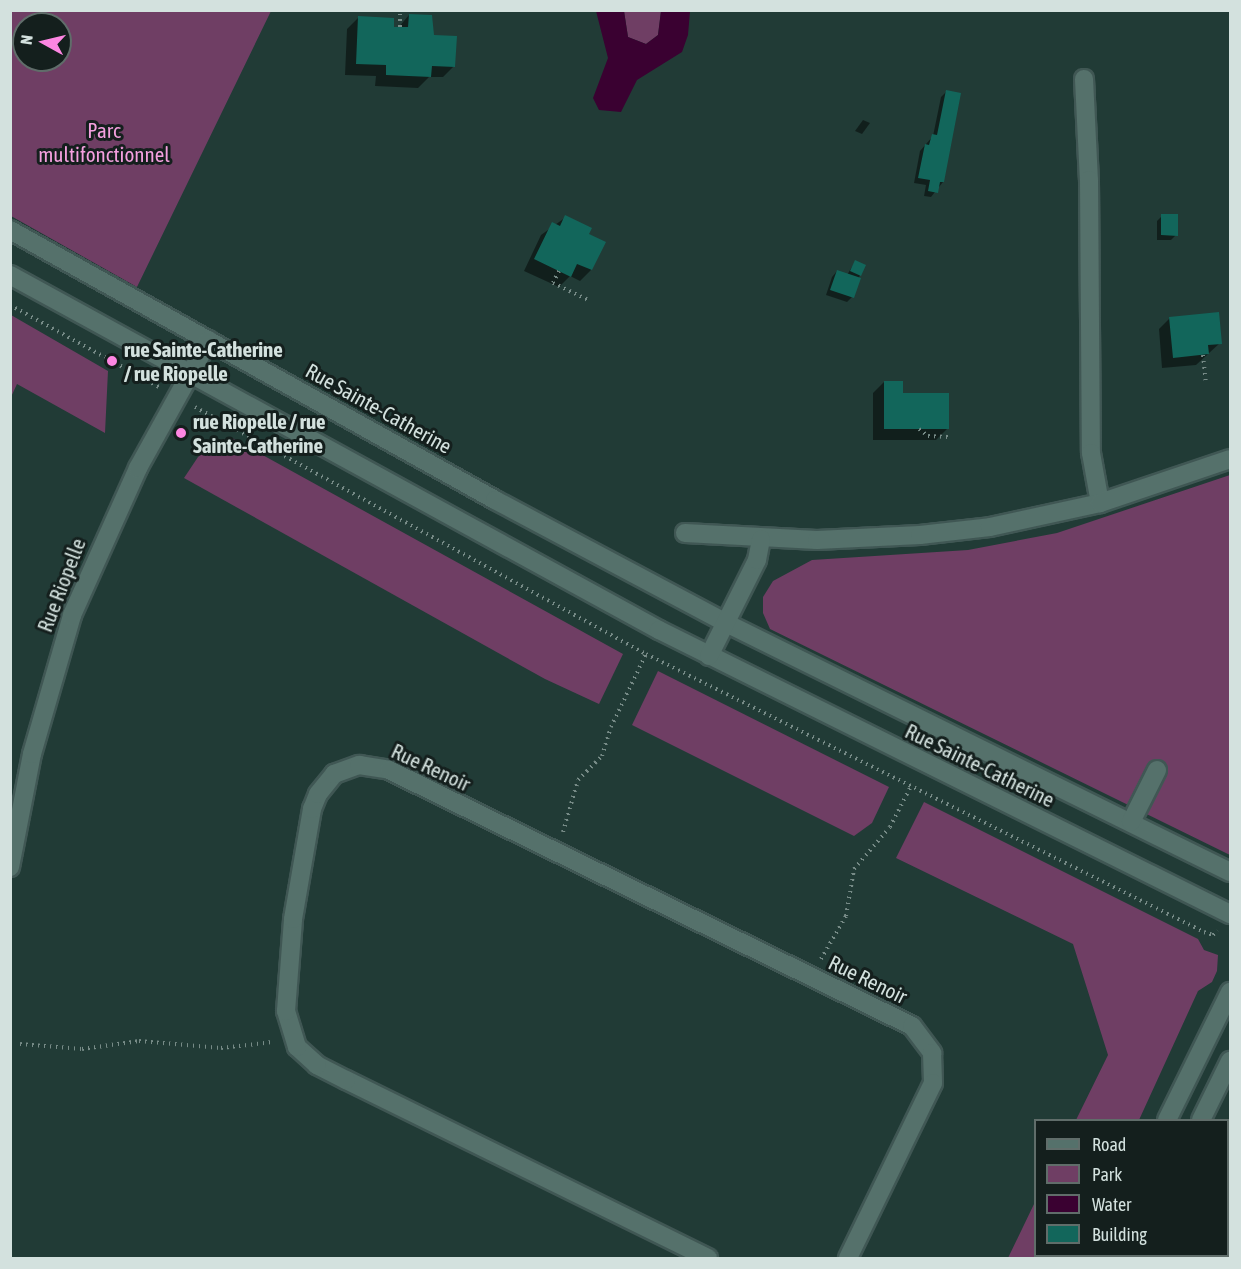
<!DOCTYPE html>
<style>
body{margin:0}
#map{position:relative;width:1241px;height:1269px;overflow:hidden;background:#213b36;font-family:"Asap Condensed",sans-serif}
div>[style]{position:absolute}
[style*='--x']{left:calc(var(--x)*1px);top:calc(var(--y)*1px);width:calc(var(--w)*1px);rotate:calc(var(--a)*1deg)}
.green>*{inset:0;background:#6f3e64}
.water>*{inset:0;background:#3a0131}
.shadow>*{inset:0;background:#0007}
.stream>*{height:8px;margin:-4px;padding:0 4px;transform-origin:4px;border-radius:4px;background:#3a0131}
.building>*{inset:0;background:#12665b}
.path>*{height:4px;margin-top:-2px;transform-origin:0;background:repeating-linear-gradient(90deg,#778b87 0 1.5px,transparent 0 6px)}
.roads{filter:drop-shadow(2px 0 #405754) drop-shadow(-2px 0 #405754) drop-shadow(0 2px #405754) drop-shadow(0 -2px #405754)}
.minor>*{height:18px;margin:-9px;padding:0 9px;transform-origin:9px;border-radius:9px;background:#55716b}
.dots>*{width:16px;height:16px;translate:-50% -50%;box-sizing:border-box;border:3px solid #141f1d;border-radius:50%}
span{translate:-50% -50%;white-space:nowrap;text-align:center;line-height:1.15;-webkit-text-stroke:6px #141f1d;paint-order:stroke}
.park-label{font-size:21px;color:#f4a0df}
.poi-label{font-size:21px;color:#d3e1de;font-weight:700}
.left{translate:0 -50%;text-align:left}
.street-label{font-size:21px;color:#d3e1de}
.frame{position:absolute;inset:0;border:12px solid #d3e1de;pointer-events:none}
.legend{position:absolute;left:1034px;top:1119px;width:195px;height:138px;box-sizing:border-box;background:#141f1d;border:2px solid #606d6a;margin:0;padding:8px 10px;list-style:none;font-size:18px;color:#d3e1de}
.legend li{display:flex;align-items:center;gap:12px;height:30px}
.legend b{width:30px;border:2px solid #606d6a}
.north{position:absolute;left:12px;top:12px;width:60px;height:60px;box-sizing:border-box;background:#141f1d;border:2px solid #606d6a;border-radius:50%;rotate:278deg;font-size:16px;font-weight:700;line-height:24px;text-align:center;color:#d3e1de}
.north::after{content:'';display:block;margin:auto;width:21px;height:27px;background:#fd86e2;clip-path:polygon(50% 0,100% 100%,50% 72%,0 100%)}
</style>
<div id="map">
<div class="green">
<div style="clip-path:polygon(evenodd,11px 10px,271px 11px,137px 287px,11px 216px,11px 10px,24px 24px,60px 24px,60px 60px,24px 60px,24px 24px)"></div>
<div style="clip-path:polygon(624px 11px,661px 11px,658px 35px,646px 44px,628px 37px)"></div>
<div style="clip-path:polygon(11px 315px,108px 371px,105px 433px,17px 384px,11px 397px)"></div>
<div style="clip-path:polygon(232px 438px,623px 654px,599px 704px,545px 679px,184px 478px,198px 457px,215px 442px)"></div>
<div style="clip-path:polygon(1230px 475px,1230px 855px,770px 629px,763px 613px,763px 597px,773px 581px,812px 560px,968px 550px,1057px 533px)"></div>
<div style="clip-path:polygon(658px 671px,889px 787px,872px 823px,854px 836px,632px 725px)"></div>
<div style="clip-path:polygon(924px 802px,1198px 939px,1204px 950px,1218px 955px,1217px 971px,1212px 982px,1198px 991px,1139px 1120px,1076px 1120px,1108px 1055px,1073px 944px,896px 858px)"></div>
<div style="clip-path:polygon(1035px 1202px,1036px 1256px,1077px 1256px,1075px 1258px,1008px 1258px)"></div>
</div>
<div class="water">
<div style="clip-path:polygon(596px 11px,624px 11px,628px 37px,646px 44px,658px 35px,661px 11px,690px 11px,688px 35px,682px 52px,637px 80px,621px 112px,599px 110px,593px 98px,608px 58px)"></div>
</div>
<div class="shadow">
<div style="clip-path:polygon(409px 15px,432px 37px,454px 66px,443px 77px,429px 77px,418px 88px,375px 86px,376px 76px,345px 75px,347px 29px,358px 18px,398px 28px)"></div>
<div style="clip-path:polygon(946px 92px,943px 182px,931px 197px,924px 196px,926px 185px,914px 183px,920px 151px,933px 136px,941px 97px)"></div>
<div style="clip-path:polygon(863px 120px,870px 123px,862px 134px,855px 131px)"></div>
<div style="clip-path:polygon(1162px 216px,1176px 235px,1171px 240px,1157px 240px,1157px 221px)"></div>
<div style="clip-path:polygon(566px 217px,587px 234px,591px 270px,580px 281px,570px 276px,559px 287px,524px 271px,541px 235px)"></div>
<div style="clip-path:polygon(855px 262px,860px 275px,852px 297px,847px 302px,826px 295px,832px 277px,837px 271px,847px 275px)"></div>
<div style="clip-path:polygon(1170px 318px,1220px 343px,1196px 365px,1162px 368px,1159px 329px)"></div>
<div style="clip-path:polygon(884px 382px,902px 394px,947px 429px,936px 440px,873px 440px,873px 393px)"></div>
</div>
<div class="stream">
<div style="--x:1228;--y:1177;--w:6;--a:-72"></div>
<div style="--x:1186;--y:1258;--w:3;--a:-45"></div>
</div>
<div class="building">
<div style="clip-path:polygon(409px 14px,432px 15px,434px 35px,457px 36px,455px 67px,432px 66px,431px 77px,386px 75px,386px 65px,356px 64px,358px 16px,394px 18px,394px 27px,408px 27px)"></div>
<div style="clip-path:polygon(946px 90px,961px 93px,944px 182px,940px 182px,938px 193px,928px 191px,930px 180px,918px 178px,925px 144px,929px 145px,932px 134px,937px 135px)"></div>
<div style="clip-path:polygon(1161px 214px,1178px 214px,1178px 236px,1161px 235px)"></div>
<div style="clip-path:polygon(565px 215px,592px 228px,589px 234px,606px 242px,592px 270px,577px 264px,571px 277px,534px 259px,552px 222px,560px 226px)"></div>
<div style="clip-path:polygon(855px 260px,866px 265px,861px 276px,850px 271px)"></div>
<div style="clip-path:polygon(837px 270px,861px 278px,854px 298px,830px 290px)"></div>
<div style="clip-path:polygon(1219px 312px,1222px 344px,1208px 345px,1209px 354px,1173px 358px,1169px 317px)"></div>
<div style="clip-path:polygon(884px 381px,903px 381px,903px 393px,949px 393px,949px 429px,884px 429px)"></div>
</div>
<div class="path">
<div style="--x:400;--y:27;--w:17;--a:-90"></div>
<div style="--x:559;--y:271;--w:13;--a:117"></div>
<div style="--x:553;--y:283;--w:41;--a:25.9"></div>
<div style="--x:10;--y:305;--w:170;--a:28.8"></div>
<div style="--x:1203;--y:355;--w:29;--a:84"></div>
<div style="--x:195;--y:407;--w:514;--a:28.71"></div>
<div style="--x:646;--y:654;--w:623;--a:26.48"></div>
<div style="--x:1204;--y:932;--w:9;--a:18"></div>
<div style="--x:1213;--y:935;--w:6;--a:-51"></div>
<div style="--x:919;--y:429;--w:11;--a:38"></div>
<div style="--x:928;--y:436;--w:20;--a:3"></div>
<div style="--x:563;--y:832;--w:54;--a:-73.9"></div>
<div style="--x:578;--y:780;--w:34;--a:-45"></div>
<div style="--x:602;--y:756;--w:30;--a:-73"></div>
<div style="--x:611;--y:727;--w:81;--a:-64.4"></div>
<div style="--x:821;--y:959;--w:50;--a:-59.8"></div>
<div style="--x:846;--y:916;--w:48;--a:-80.3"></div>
<div style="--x:854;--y:869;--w:55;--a:-49.4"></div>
<div style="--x:890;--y:827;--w:46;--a:-62.9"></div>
<div style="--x:20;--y:1044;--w:62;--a:4.6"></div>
<div style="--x:82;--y:1049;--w:58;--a:-8"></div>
<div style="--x:139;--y:1041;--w:82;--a:4.9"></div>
<div style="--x:221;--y:1048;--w:52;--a:-6.6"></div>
</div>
<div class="roads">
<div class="minor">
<div style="--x:1084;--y:79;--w:101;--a:87.2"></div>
<div style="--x:1089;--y:180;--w:273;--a:89.6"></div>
<div style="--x:1091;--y:453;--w:51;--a:79.8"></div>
<div style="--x:10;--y:230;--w:555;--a:29.1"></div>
<div style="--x:495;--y:500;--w:262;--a:28"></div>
<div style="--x:726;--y:623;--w:562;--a:26.29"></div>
<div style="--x:10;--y:275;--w:740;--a:28.68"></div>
<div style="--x:659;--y:630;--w:638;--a:26.44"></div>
<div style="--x:685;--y:533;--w:132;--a:3"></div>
<div style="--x:817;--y:540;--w:103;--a:-2.8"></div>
<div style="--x:920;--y:535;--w:70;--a:-6.5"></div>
<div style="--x:990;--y:527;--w:113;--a:-12.3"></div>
<div style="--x:1100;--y:503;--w:137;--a:-18.7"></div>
<div style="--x:709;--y:656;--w:107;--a:-63.4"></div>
<div style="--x:757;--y:560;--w:21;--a:-79"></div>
<div style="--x:1131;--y:822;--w:58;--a:-63.4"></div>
<div style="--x:10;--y:867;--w:115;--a:-79"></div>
<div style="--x:32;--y:754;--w:145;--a:-73.9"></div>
<div style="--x:72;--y:615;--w:161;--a:-65.8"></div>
<div style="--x:138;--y:468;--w:146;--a:-61"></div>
<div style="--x:1167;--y:1120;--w:143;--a:-63.8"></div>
<div style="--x:1201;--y:1120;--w:66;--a:-63.8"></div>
<div style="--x:708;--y:1258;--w:403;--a:-153.8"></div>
<div style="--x:346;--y:1080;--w:33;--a:-153"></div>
<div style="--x:317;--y:1065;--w:27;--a:-138"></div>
<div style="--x:297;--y:1047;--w:38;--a:-107"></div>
<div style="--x:286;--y:1011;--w:92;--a:-85.6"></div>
<div style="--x:293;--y:919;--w:112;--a:-80.2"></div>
<div style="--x:312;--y:809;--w:16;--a:-68"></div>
<div style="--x:318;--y:794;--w:26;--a:-51"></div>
<div style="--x:334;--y:774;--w:27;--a:-20"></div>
<div style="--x:359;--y:765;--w:30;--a:9"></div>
<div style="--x:389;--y:770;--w:582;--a:26.08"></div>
<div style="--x:912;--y:1026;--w:34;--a:53"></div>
<div style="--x:932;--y:1053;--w:30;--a:88"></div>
<div style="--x:933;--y:1083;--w:195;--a:115.9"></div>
<div style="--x:1100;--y:1258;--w:2;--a:-63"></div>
<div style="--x:1134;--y:1258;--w:3;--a:-45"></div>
</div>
</div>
<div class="dots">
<div style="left:112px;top:361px;background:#fd86e2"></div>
<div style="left:181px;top:433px;background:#fd86e2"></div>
</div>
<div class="park-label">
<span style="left:104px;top:142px">Parc<br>multifonctionnel</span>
</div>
<div class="poi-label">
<span class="left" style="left:124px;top:361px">rue Sainte-Catherine<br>/ rue Riopelle</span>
<span class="left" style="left:193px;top:433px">rue Riopelle / rue<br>Sainte-Catherine</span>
</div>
<div class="street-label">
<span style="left:379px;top:408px;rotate:29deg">Rue Sainte-Catherine</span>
<span style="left:61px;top:585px;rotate:-69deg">Rue Riopelle</span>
<span style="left:980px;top:765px;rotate:26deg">Rue Sainte-Catherine</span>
<span style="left:431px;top:767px;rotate:25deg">Rue Renoir</span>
<span style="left:868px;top:979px;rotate:26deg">Rue Renoir</span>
</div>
<div class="frame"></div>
<ul class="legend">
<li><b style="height:8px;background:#55716b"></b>Road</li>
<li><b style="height:16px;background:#6f3e64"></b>Park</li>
<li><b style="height:16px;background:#3a0131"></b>Water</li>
<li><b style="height:16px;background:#12665b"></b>Building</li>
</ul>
<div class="north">N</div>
</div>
